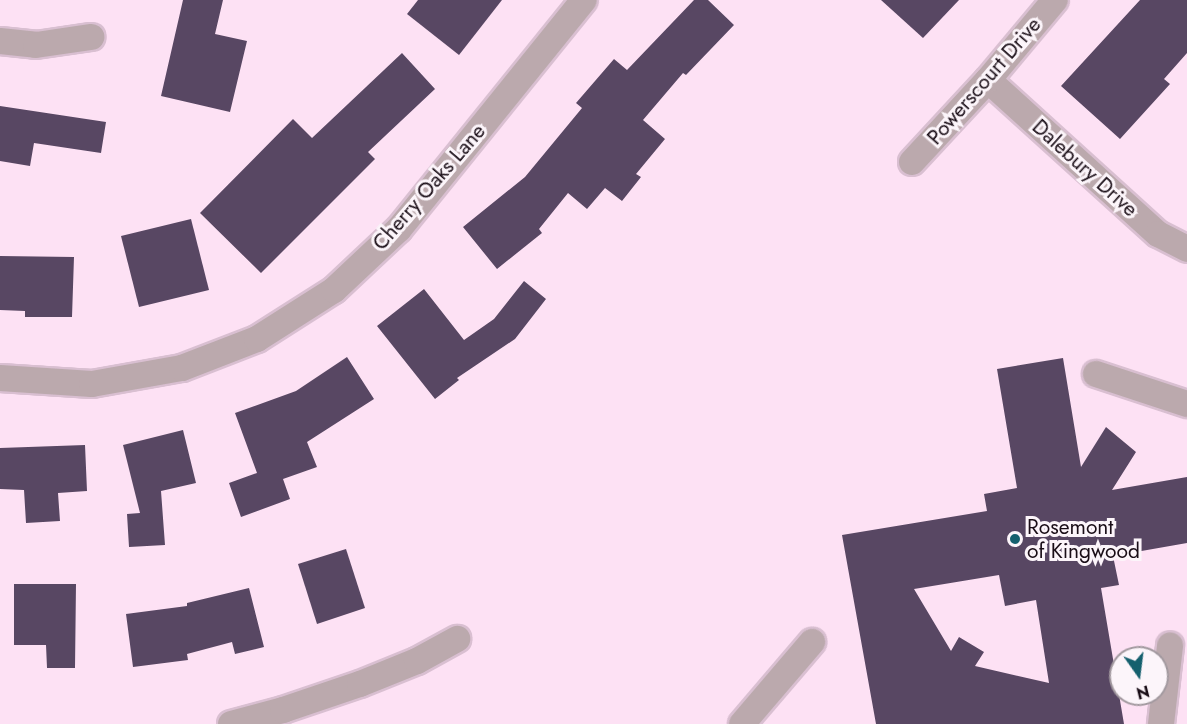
<!DOCTYPE html>
<style>
body{margin:0}
#map{position:relative;width:1187px;height:724px;overflow:hidden;background:#fde1f4;font-family:Jost,sans-serif}
div>[style]{position:absolute}
[style*='--x']{left:calc(var(--x)*1px);top:calc(var(--y)*1px);width:calc(var(--w)*1px);rotate:calc(var(--a)*1deg)}
.building>*{inset:0;background:#584763}
.roads{filter:drop-shadow(2px 0 #d9bfd1) drop-shadow(-2px 0 #d9bfd1) drop-shadow(0 2px #d9bfd1) drop-shadow(0 -2px #d9bfd1)}
.minor>*{height:26px;margin:-13px;padding:0 13px;transform-origin:13px;border-radius:13px;background:#bba9ad}
.dots>*{width:16px;height:16px;translate:-50% -50%;box-sizing:border-box;border:3px solid #fcf5fa;border-radius:50%}
span{translate:-50% -50%;white-space:nowrap;text-align:center;line-height:1.15;-webkit-text-stroke:6px #fcf5fa;paint-order:stroke}
.street-label{font-size:21px;color:#1a0e17}
.poi-label{font-size:21px;color:#1a0e17}
.left{translate:0 -50%;text-align:left}
.north{position:absolute;left:1109px;top:646px;width:60px;height:60px;box-sizing:border-box;background:#fcf5fa;border:2px solid #a2999f;border-radius:50%;rotate:166deg;font-size:16px;font-weight:700;line-height:24px;text-align:center;color:#1a0e17}
.north::after{content:'';display:block;margin:auto;width:21px;height:27px;background:#15606e;clip-path:polygon(50% 0,100% 100%,50% 72%,0 100%)}
</style>
<div id="map">
<div class="building">
<div style="clip-path:polygon(183px 0,223px 0,215px 34px,247px 41px,230px 112px,161px 96px)"></div>
<div style="clip-path:polygon(418px 0,502px 0,459px 55px,407px 14px)"></div>
<div style="clip-path:polygon(694px 0,708px 0,734px 25px,686px 75px,683px 73px,643px 120px,665px 139px,636px 174px,641px 177px,622px 201px,605px 188px,587px 209px,568px 193px,539px 229px,542px 233px,497px 269px,463px 227px,525px 177px,582px 108px,576px 103px,614px 59px,627px 70px)"></div>
<div style="clip-path:polygon(881px 0,959px 0,923px 38px)"></div>
<div style="clip-path:polygon(1140px 0,1187px 0,1187px 53px,1164px 79px,1170px 84px,1120px 139px,1061px 86px)"></div>
<div style="clip-path:polygon(402px 53px,435px 89px,368px 152px,375px 159px,261px 273px,200px 213px,293px 119px,312px 138px)"></div>
<div style="clip-path:polygon(0 106px,106px 122px,101px 153px,34px 143px,30px 166px,0 161px)"></div>
<div style="clip-path:polygon(191px 219px,209px 290px,139px 307px,121px 236px)"></div>
<div style="clip-path:polygon(0 256px,74px 257px,72px 317px,25px 317px,25px 311px,0 310px)"></div>
<div style="clip-path:polygon(524px 281px,546px 299px,515px 339px,457px 378px,459px 380px,435px 399px,377px 326px,424px 289px,464px 340px,494px 319px)"></div>
<div style="clip-path:polygon(347px 357px,374px 399px,307px 442px,317px 467px,283px 479px,290px 499px,241px 517px,229px 483px,257px 473px,235px 413px,296px 391px)"></div>
<div style="clip-path:polygon(evenodd,1063px 358px,1081px 467px,1106px 427px,1136px 452px,1112px 490px,1187px 477px,1187px 543px,1113px 556px,1119px 585px,1101px 588px,1124px 724px,876px 724px,842px 535px,987px 511px,984px 494px,1017px 488px,997px 369px,1063px 358px,999px 575px,1005px 606px,1036px 600px,1049px 683px,975px 666px,984px 652px,959px 637px,951px 651px,914px 589px,999px 575px)"></div>
<div style="clip-path:polygon(183px 430px,196px 483px,161px 491px,165px 545px,129px 547px,127px 514px,140px 513px,123px 445px)"></div>
<div style="clip-path:polygon(85px 445px,87px 491px,58px 493px,60px 521px,26px 523px,24px 490px,0 489px,0 448px)"></div>
<div style="clip-path:polygon(346px 549px,365px 608px,317px 624px,298px 564px)"></div>
<div style="clip-path:polygon(14px 584px,76px 584px,75px 668px,47px 668px,46px 645px,14px 645px)"></div>
<div style="clip-path:polygon(249px 588px,264px 647px,235px 654px,232px 642px,187px 654px,188px 660px,133px 667px,126px 614px,187px 606px,187px 603px)"></div>
</div>
<div class="roads">
<div class="minor">
<div style="--x:0;--y:41;--w:36;--a:6"></div>
<div style="--x:36;--y:45;--w:56;--a:-8.3"></div>
<div style="--x:988;--y:80;--w:229;--a:42.2"></div>
<div style="--x:1158;--y:234;--w:33;--a:27"></div>
<div style="--x:912;--y:162;--w:112;--a:-47.2"></div>
<div style="--x:988;--y:80;--w:104;--a:-50.1"></div>
<div style="--x:1096;--y:374;--w:96;--a:18.2"></div>
<div style="--x:0;--y:378;--w:92;--a:3.7"></div>
<div style="--x:92;--y:384;--w:91;--a:-10.1"></div>
<div style="--x:182;--y:368;--w:80;--a:-21.1"></div>
<div style="--x:257;--y:339;--w:91;--a:-32.5"></div>
<div style="--x:334;--y:290;--w:89;--a:-43.2"></div>
<div style="--x:399;--y:229;--w:294;--a:-51.1"></div>
<div style="--x:231;--y:724;--w:54;--a:-15.1"></div>
<div style="--x:283;--y:710;--w:81;--a:-18.7"></div>
<div style="--x:360;--y:684;--w:61;--a:-22"></div>
<div style="--x:417;--y:661;--w:46;--a:-28.8"></div>
<div style="--x:742;--y:724;--w:108;--a:-49.5"></div>
<div style="--x:1161;--y:724;--w:79;--a:-83.4"></div>
</div>
</div>
<div class="dots">
<div style="left:1015px;top:539px;background:#15606e"></div>
</div>
<div class="street-label">
<span style="left:984px;top:81px;rotate:-49deg">Powerscourt Drive</span>
<span style="left:1085px;top:168px;rotate:42deg">Dalebury Drive</span>
<span style="left:429px;top:187px;rotate:-49deg">Cherry Oaks Lane</span>
</div>
<div class="poi-label">
<span class="left" style="left:1027px;top:539px">Rosemont<br>of Kingwood</span>
</div>
<div class="north">N</div>
</div>
